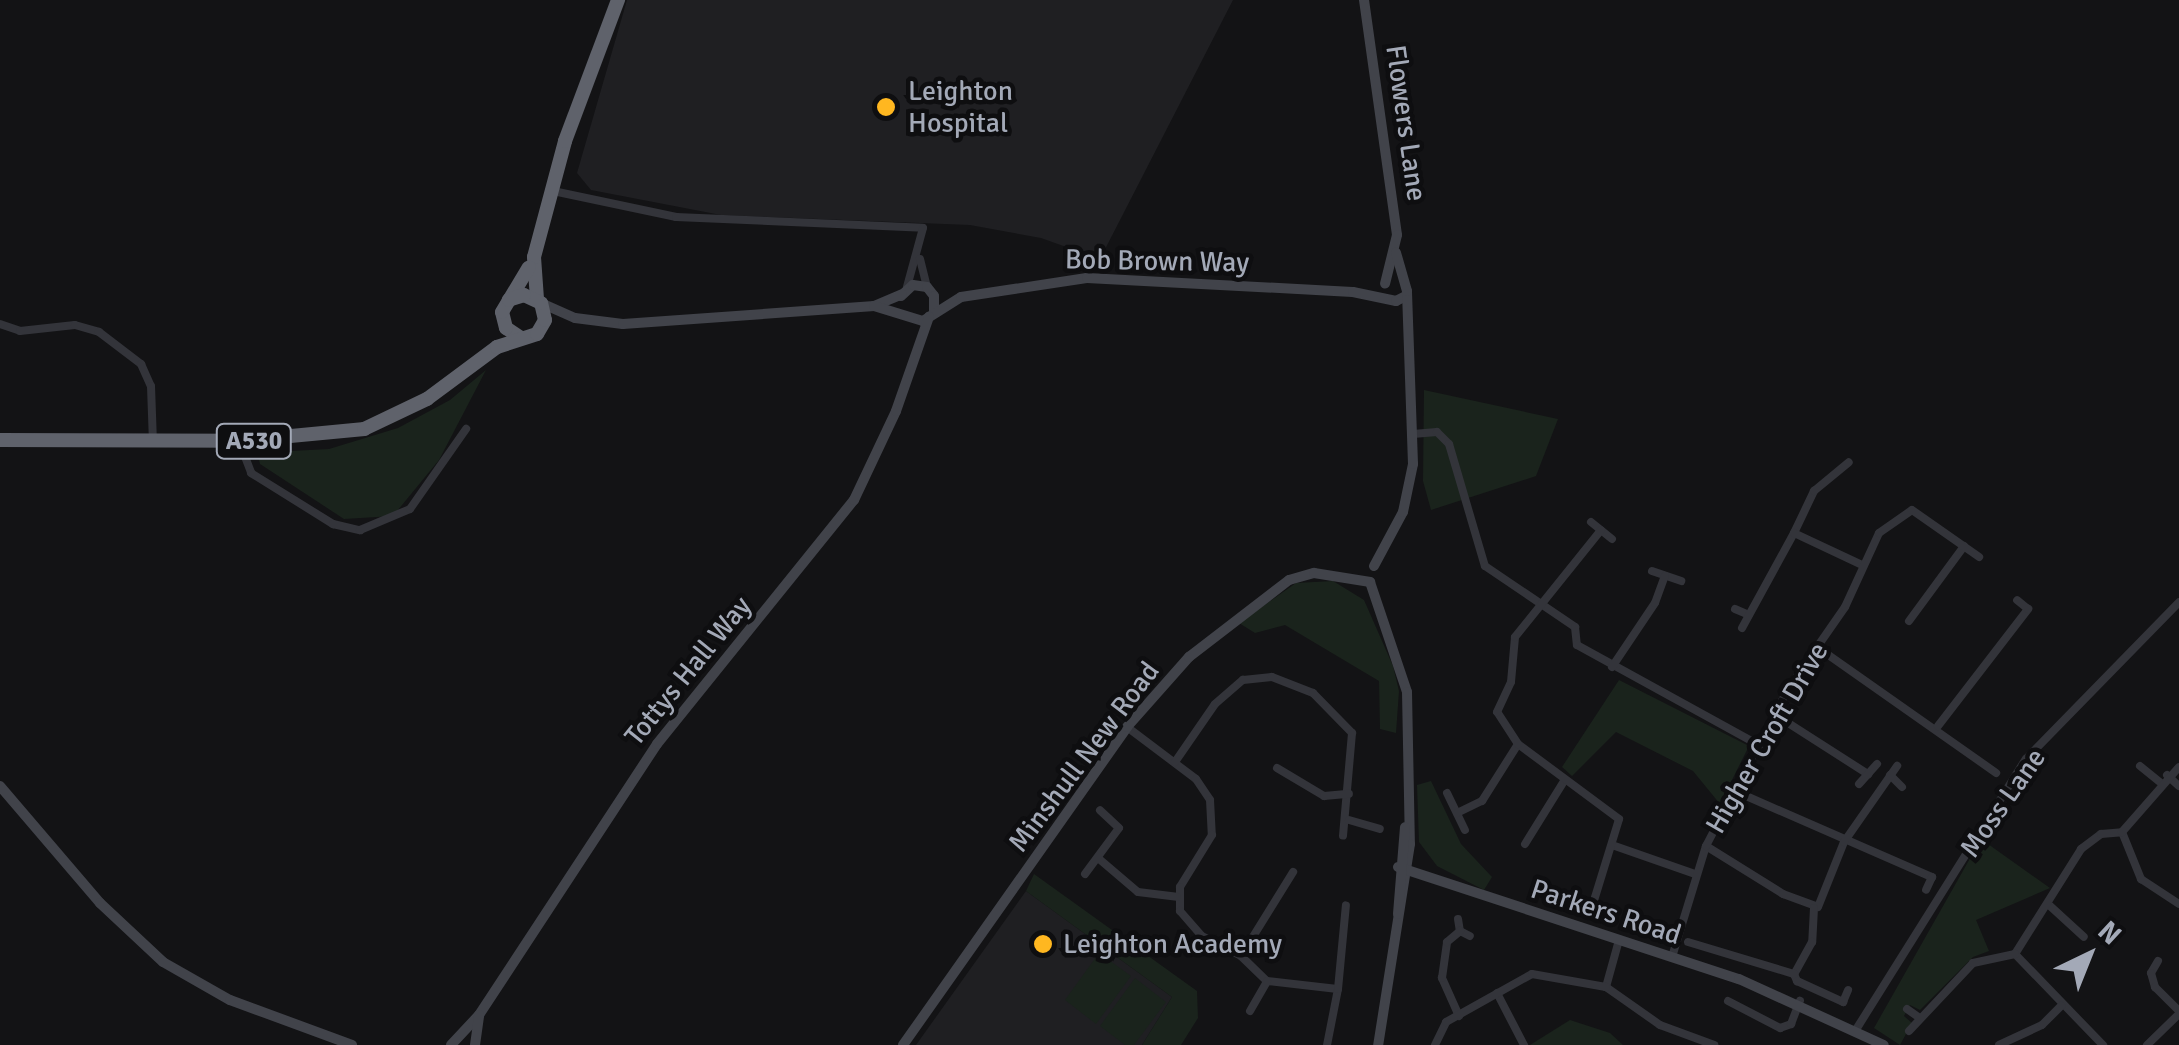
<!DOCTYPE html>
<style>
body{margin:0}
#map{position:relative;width:2179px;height:1045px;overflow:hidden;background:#131315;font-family:Signika,sans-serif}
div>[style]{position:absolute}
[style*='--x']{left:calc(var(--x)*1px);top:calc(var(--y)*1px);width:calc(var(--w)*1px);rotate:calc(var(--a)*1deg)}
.built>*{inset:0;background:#1f1f22}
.green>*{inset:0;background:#1a231c}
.street>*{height:8px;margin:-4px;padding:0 4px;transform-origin:4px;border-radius:4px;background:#33343a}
.secondary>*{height:10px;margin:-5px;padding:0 5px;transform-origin:5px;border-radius:5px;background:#41434a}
.highway>*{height:14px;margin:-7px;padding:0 7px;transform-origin:7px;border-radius:7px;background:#5f626b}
.dots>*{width:28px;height:28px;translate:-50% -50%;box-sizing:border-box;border:5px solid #0e0e10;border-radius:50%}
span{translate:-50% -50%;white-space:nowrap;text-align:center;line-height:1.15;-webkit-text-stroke:9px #0e0e10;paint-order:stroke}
.shield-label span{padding:2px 8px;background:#0e0e10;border:2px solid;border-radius:8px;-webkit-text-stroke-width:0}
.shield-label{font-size:25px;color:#a3a9b7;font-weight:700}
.poi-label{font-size:28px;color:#a3a9b7}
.left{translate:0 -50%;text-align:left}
.street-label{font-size:28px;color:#a3a9b7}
.north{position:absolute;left:2039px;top:905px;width:100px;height:100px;-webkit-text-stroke:8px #0e0e10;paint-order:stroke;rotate:43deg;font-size:28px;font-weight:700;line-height:40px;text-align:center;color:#a3a9b7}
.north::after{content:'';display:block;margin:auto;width:35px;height:45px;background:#a3a9b7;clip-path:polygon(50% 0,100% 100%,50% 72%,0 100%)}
</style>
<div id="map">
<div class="built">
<div style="clip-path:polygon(627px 0,1233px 0,1100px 259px,1041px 238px,970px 225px,721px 215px,591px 190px,577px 173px)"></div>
<div style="clip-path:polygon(1026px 891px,1172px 997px,1142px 1045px,916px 1045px)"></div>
</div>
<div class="green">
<div style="clip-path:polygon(486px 370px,439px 460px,393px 516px,344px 519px,260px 464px,258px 456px,272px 452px,329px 449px,398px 428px,450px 400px)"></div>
<div style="clip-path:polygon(1424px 390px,1558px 419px,1536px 476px,1431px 510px,1423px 481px)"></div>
<div style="clip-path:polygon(1333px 581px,1364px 600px,1393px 666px,1399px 691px,1396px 733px,1380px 729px,1379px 681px,1285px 625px,1255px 633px,1239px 623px,1296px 583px)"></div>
<div style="clip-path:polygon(1619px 680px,1749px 746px,1720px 804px,1693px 771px,1616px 732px,1572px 776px,1562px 767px)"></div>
<div style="clip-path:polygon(1431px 781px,1461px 844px,1492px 877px,1484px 890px,1437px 866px,1419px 842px,1417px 785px)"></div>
<div style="clip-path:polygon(1981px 839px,2050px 888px,1976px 920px,1989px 951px,1973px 957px,1920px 1010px,1910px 1005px,1904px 1016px,1912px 1023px,1900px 1045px,1874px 1028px)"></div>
<div style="clip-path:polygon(1034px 874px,1197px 991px,1198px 1018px,1181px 1045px,1142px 1045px,1172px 997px,1026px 891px)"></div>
<div style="clip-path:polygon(1099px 953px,1131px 976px,1096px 1024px,1065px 1000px)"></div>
<div style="clip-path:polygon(1135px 978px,1166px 1002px,1134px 1045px,1125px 1045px,1100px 1026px)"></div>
<div style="clip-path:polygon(1570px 1020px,1610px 1033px,1623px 1045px,1530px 1045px)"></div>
</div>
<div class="street">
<div style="--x:553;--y:191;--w:126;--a:11.9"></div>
<div style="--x:676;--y:217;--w:247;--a:2.5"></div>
<div style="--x:923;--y:228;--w:61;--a:105.2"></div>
<div style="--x:920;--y:259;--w:29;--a:76"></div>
<div style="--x:0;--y:324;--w:21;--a:19"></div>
<div style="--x:20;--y:331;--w:55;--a:-6.2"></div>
<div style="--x:75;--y:325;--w:25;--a:16"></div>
<div style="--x:99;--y:332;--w:53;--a:37.3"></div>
<div style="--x:141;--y:364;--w:24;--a:66"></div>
<div style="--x:151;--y:386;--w:56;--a:88"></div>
<div style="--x:1413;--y:434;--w:24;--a:-5"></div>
<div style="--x:1437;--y:432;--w:17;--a:45"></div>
<div style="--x:1449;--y:444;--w:127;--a:73.6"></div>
<div style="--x:1485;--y:566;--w:109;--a:34.1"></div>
<div style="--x:1575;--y:627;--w:18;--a:84"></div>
<div style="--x:1577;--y:645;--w:208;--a:28.8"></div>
<div style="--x:239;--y:441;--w:34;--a:69"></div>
<div style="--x:251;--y:473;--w:97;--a:31.9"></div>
<div style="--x:333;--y:524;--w:28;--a:13"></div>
<div style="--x:360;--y:530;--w:54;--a:-22.8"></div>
<div style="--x:410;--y:509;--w:98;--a:-55"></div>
<div style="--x:1591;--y:522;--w:27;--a:39"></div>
<div style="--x:1794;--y:533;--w:47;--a:-64.5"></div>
<div style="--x:1814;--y:491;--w:45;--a:-39.6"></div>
<div style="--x:1652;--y:571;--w:31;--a:19"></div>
<div style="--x:1735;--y:609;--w:15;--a:23"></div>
<div style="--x:1909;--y:621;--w:93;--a:-53.7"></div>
<div style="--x:1742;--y:628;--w:108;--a:-61.3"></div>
<div style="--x:1794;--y:533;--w:75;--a:25.2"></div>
<div style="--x:1817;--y:647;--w:219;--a:35.1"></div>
<div style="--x:1612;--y:667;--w:77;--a:-56.1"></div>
<div style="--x:1655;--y:603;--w:29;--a:-70"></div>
<div style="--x:1774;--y:714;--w:112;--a:32.6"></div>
<div style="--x:1938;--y:726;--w:148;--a:-52.4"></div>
<div style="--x:2028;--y:609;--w:14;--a:-141"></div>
<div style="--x:1127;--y:727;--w:86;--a:37"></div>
<div style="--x:1196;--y:779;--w:25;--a:56"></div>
<div style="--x:1210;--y:800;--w:35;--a:87"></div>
<div style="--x:1212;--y:835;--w:61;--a:121.6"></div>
<div style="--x:1180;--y:887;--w:24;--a:90"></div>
<div style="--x:1180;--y:911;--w:33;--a:49"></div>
<div style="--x:1202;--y:936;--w:44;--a:27.1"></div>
<div style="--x:1241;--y:956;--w:36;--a:44"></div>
<div style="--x:1267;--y:981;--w:71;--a:6.4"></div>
<div style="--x:1338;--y:989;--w:57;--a:101.1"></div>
<div style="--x:1175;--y:762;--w:70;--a:-55.4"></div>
<div style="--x:1215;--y:704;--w:37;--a:-41"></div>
<div style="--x:1243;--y:680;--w:29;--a:-6"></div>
<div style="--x:1272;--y:677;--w:44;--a:21.3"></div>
<div style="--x:1313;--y:693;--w:56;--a:45.7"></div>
<div style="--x:1352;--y:733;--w:103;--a:95"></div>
<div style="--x:2140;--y:766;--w:27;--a:39"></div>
<div style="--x:1277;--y:768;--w:55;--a:30.8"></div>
<div style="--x:1324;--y:796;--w:25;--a:-5"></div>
<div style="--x:1890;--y:775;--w:17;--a:45"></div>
<div style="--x:2167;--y:775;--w:16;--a:43"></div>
<div style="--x:1859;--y:784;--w:27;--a:-48"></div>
<div style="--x:1737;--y:792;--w:213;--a:23.6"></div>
<div style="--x:1932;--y:877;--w:14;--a:115"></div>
<div style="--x:1447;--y:793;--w:41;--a:64.1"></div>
<div style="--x:1457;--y:813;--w:28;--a:-26"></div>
<div style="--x:1482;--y:801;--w:67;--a:-57.7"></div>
<div style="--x:1349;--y:820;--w:32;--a:16"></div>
<div style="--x:2122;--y:832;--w:51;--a:68"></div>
<div style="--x:2141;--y:879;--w:45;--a:33.3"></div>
<div style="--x:1525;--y:844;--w:74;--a:-58.2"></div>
<div style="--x:1612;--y:845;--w:88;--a:19.3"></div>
<div style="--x:1706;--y:846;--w:91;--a:31.9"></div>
<div style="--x:1783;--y:894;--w:37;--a:20"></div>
<div style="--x:1818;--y:907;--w:70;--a:-68.2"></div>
<div style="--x:1844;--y:842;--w:93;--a:-55.1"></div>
<div style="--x:1098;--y:858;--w:52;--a:40.4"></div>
<div style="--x:1138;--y:892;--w:39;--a:7"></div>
<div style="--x:1085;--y:874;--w:57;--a:-53.5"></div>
<div style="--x:1119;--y:828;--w:26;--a:-137"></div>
<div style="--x:1577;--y:904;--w:31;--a:17"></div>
<div style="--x:2049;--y:905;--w:47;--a:42.4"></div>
<div style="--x:1592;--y:907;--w:92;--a:-72.9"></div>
<div style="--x:1619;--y:819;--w:126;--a:-143.4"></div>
<div style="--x:1518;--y:744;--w:38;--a:-123"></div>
<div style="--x:1497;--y:712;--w:33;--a:-65"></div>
<div style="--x:1511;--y:682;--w:45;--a:-84.9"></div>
<div style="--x:1515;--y:637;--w:137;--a:-51.2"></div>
<div style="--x:1814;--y:908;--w:34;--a:93"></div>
<div style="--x:1812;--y:942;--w:37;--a:119"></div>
<div style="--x:1794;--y:974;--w:8;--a:67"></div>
<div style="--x:1797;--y:981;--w:51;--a:24.5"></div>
<div style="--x:1843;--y:1002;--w:13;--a:-67"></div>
<div style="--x:1458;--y:919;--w:12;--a:81"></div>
<div style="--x:1460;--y:931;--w:11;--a:27"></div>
<div style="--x:1619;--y:940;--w:49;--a:105.5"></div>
<div style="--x:1606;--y:987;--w:66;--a:35.1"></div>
<div style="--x:1660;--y:1025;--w:58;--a:20.3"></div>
<div style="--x:1688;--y:942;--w:111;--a:16.8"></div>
<div style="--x:2015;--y:954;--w:124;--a:-57.8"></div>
<div style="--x:2081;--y:849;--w:25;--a:-37"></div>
<div style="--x:2101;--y:834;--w:21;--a:-5"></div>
<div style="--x:2122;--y:832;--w:86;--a:-48.8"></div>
<div style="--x:2015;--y:954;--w:127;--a:46"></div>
<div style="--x:1241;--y:956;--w:99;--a:-58.2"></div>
<div style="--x:1672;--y:957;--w:116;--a:-73"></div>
<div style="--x:1706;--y:846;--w:177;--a:-62.4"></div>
<div style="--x:1788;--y:689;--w:100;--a:-55.2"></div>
<div style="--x:1845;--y:607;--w:81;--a:-65.3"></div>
<div style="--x:1879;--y:533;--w:40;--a:-34.9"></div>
<div style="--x:1912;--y:510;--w:82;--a:35"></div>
<div style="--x:2158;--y:961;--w:14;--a:120"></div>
<div style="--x:2151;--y:973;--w:15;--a:74"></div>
<div style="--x:2155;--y:987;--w:34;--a:45"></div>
<div style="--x:1338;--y:989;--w:84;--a:-84.6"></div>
<div style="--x:1497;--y:993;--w:59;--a:62.6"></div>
<div style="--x:1728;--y:1001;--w:59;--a:27.4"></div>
<div style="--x:1780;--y:1028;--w:12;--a:-20"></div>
<div style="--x:1791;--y:1024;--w:25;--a:-69"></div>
<div style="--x:1907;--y:1009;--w:16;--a:35"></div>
<div style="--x:1250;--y:1011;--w:34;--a:-60"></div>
<div style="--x:1459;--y:1016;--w:42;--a:-114.1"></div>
<div style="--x:1442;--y:978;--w:36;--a:-82"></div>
<div style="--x:1447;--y:942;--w:17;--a:-40"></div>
<div style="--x:1857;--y:1028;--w:318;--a:-57.9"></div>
<div style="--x:2026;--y:759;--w:219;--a:-45.7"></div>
<div style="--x:1909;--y:1031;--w:93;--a:-46.7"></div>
<div style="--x:1973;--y:963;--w:43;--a:-12.1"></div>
<div style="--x:1435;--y:1045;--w:25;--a:-64"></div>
<div style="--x:1446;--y:1022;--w:98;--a:-29.2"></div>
<div style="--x:1532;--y:974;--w:75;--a:10"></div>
<div style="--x:1999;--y:1045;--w:47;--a:-24.9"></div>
<div style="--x:2042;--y:1025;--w:27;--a:-45"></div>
<div style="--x:2147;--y:1045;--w:45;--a:-44.1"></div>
</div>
<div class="secondary">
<div style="--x:1364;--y:0;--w:237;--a:82"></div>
<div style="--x:1397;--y:235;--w:50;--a:103.8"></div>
<div style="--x:901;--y:296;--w:16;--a:-43"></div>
<div style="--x:913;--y:285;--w:14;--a:8"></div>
<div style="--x:927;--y:287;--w:11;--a:52"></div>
<div style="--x:934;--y:296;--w:16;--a:90"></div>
<div style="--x:541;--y:303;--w:37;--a:24"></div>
<div style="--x:575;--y:318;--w:48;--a:7.1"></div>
<div style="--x:623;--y:324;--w:252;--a:-4.1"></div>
<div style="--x:874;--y:306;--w:30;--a:-23"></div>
<div style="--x:874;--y:306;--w:51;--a:17"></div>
<div style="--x:923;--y:321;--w:45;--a:-32.3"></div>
<div style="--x:961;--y:297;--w:127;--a:-8.6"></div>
<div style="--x:1087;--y:278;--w:266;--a:3"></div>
<div style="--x:1353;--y:292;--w:44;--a:11.8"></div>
<div style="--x:1396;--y:301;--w:11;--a:-27"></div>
<div style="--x:1374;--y:566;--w:61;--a:-61.8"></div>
<div style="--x:1403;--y:512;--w:49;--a:-78.2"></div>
<div style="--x:1413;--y:464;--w:173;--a:-92"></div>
<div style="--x:1407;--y:291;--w:40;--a:-106"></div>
<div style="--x:1370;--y:582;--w:116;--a:71.4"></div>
<div style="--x:1407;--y:692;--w:152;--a:88.9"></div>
<div style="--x:1410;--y:844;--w:204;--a:99"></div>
<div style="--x:0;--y:786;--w:154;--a:49.5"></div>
<div style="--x:100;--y:903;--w:86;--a:43.1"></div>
<div style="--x:163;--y:962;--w:77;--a:29.6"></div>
<div style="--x:230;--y:1000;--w:130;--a:20.2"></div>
<div style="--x:1398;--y:867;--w:359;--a:18.2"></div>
<div style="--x:1739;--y:979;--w:159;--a:24.5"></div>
<div style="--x:1398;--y:914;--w:87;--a:-85.4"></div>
<div style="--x:451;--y:1045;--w:41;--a:-47"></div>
<div style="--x:479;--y:1015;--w:324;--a:-56.7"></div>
<div style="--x:657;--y:744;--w:314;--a:-51.1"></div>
<div style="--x:854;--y:500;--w:98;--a:-64.7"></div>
<div style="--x:896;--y:411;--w:100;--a:-70.7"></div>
<div style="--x:475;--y:1045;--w:30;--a:-82"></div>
<div style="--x:903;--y:1045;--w:389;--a:-54.8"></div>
<div style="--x:1127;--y:727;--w:94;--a:-48.5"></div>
<div style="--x:1189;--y:657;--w:126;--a:-37.6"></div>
<div style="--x:1289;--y:580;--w:26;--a:-16"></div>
<div style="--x:1314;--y:573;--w:57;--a:9.1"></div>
</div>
<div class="highway">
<div style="--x:537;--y:299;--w:42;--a:-94.1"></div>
<div style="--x:534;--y:257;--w:120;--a:-75"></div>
<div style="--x:565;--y:141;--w:151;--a:-69.4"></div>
<div style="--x:521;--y:338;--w:18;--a:-146"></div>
<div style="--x:506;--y:328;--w:16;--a:-104"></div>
<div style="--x:502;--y:312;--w:52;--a:-59"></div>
<div style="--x:0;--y:440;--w:239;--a:0.2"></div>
<div style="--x:239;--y:441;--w:126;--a:-5.5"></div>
<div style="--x:364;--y:429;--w:70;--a:-25.5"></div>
<div style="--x:427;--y:399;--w:87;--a:-36.6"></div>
<div style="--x:497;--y:347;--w:42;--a:-18"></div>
<div style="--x:537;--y:334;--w:16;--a:-60"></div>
<div style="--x:545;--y:320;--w:17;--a:-103"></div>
<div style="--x:541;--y:303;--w:19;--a:-155"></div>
<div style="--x:524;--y:295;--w:16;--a:162"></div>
</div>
<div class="dots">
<div style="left:886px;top:107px;background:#ffb720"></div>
<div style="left:1043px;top:944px;background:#ffb720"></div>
</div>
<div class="shield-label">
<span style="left:254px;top:441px">A530</span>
</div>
<div class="poi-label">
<span class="left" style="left:908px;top:107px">Leighton<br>Hospital</span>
<span class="left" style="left:1063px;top:944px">Leighton Academy</span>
</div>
<div class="street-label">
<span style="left:1406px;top:123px;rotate:82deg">Flowers Lane</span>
<span style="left:1157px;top:261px;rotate:1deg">Bob Brown Way</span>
<span style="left:688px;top:671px;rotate:-51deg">Tottys Hall Way</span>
<span style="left:1767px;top:738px;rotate:-60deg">Higher Croft Drive</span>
<span style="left:1084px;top:757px;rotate:-53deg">Minshull New Road</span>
<span style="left:2003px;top:803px;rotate:-55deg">Moss Lane</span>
<span style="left:1606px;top:912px;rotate:18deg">Parkers Road</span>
</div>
<div class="north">N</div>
</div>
